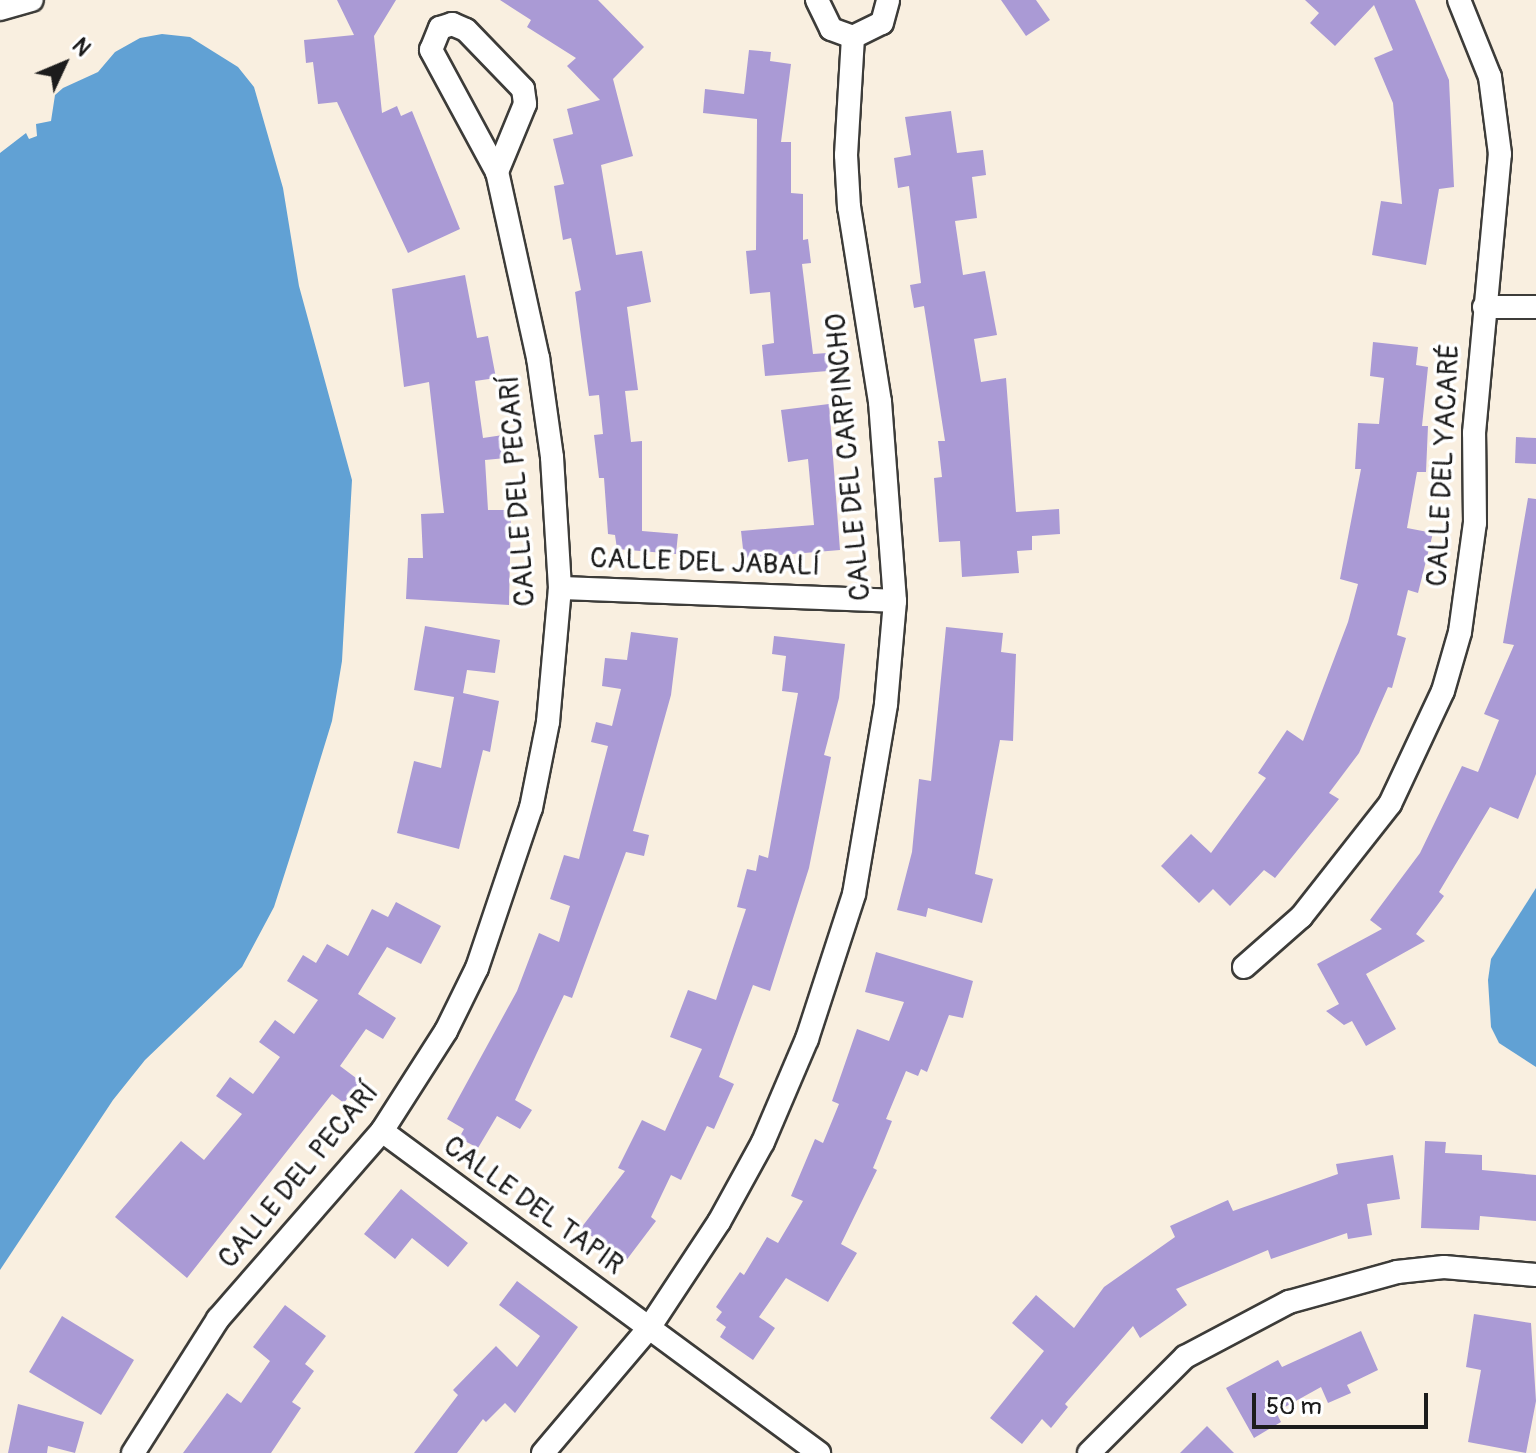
<!DOCTYPE html>
<meta charset="utf-8">
<style>
body{margin:0}
#map{position:relative;width:1536px;height:1453px;overflow:hidden;background:#f9efe0;font-family:Pangolin,sans-serif}
div>[style]{position:absolute}
[style*='--x']{left:calc(var(--x)*1px);top:calc(var(--y)*1px);width:calc(var(--w)*1px);rotate:calc(var(--a)*1deg)}
.water>*{inset:0;background:#61a1d4}
.building>*{inset:0;background:#aa9ad5}
.roads{filter:drop-shadow(2px 0 #3d3c39) drop-shadow(-2px 0 #3d3c39) drop-shadow(0 2px #3d3c39) drop-shadow(0 -2px #3d3c39)}
.street>*{height:22px;margin:-11px;padding:0 11px;transform-origin:11px;border-radius:11px;background:#fff}
span{translate:-50% -50%;white-space:nowrap;text-align:center;line-height:1.15;-webkit-text-stroke:7px #fff;paint-order:stroke}
.street-label{font-size:28px;color:#1c1c1c}
.north{position:absolute;left:24px;top:24px;width:80px;height:80px;-webkit-text-stroke:6px #fff;paint-order:stroke;rotate:46deg;font-size:22px;font-weight:700;line-height:32px;text-align:center;color:#1c1c1c}
.north::after{content:'';display:block;margin:auto;width:28px;height:36px;background:#1c1c1c;clip-path:polygon(50% 0,100% 100%,50% 72%,0 100%)}
.scale{position:absolute;left:1252px;top:1393px;width:176px;height:36px;box-sizing:border-box;border:4px solid #1c1c1c;border-top:0;padding-left:10px;font-size:24px;line-height:28px;white-space:nowrap;color:#1c1c1c;-webkit-text-stroke:6px #fff;paint-order:stroke}
</style>
<div id="map">
<div class="water">
<div style="clip-path:polygon(162px 34px,190px 37px,238px 67px,254px 87px,283px 188px,299px 286px,352px 480px,342px 661px,332px 721px,298px 832px,274px 907px,242px 967px,145px 1060px,113px 1100px,0 1270px,0 153px,26px 133px,29px 139px,37px 136px,36px 124px,51px 121px,55px 95px,63px 88px,98px 72px,115px 52px,140px 38px)"></div>
<div style="clip-path:polygon(1536px 888px,1536px 1067px,1499px 1043px,1491px 1027px,1488px 980px,1491px 959px)"></div>
</div>
<div class="building">
<div style="clip-path:polygon(337px 0,396px 0,374px 36px,382px 113px,397px 106px,401px 116px,412px 111px,460px 229px,408px 253px,337px 102px,318px 104px,313px 62px,306px 63px,304px 40px,354px 35px)"></div>
<div style="clip-path:polygon(500px 0,598px 0,644px 47px,613px 79px,633px 156px,601px 165px,616px 255px,642px 251px,651px 302px,627px 307px,638px 390px,625px 391px,631px 442px,642px 441px,642px 531px,678px 534px,676px 554px,617px 549px,615px 535px,608px 534px,604px 478px,599px 478px,594px 435px,603px 434px,599px 395px,589px 396px,575px 292px,581px 290px,571px 238px,563px 240px,554px 186px,564px 184px,553px 139px,573px 134px,567px 109px,600px 100px,567px 66px,576px 58px,527px 27px,531px 20px)"></div>
<div style="clip-path:polygon(1001px 0,1036px 0,1050px 20px,1026px 36px)"></div>
<div style="clip-path:polygon(1305px 0,1415px 0,1449px 80px,1454px 187px,1439px 189px,1426px 265px,1372px 255px,1381px 201px,1402px 204px,1393px 103px,1374px 58px,1393px 50px,1374px 5px,1335px 46px,1310px 23px,1319px 13px)"></div>
<div style="clip-path:polygon(749px 50px,771px 52px,770px 61px,791px 64px,781px 142px,791px 142px,791px 193px,803px 194px,803px 240px,808px 239px,811px 263px,802px 264px,813px 354px,827px 353px,828px 371px,765px 376px,762px 345px,774px 343px,770px 292px,750px 294px,746px 251px,756px 250px,757px 119px,703px 113px,705px 89px,744px 94px)"></div>
<div style="clip-path:polygon(951px 111px,957px 153px,983px 150px,986px 175px,972px 177px,977px 218px,955px 221px,963px 275px,985px 271px,997px 335px,974px 339px,981px 382px,1006px 378px,1016px 512px,1059px 509px,1060px 534px,1032px 536px,1032px 550px,1017px 551px,1019px 573px,962px 577px,960px 541px,939px 542px,934px 478px,942px 477px,938px 441px,945px 441px,924px 306px,914px 308px,910px 285px,921px 283px,909px 186px,898px 188px,894px 158px,911px 155px,905px 117px)"></div>
<div style="clip-path:polygon(465px 275px,477px 338px,488px 336px,496px 378px,475px 381px,483px 438px,503px 435px,506px 458px,485px 460px,488px 510px,511px 510px,509px 605px,406px 599px,408px 558px,423px 558px,421px 514px,444px 513px,429px 382px,404px 387px,392px 289px)"></div>
<div style="clip-path:polygon(1373px 342px,1418px 347px,1416px 365px,1428px 367px,1422px 426px,1428px 426px,1426px 472px,1417px 472px,1407px 528px,1433px 533px,1418px 593px,1408px 590px,1397px 635px,1406px 638px,1392px 688px,1388px 687px,1359px 753px,1329px 793px,1339px 799px,1275px 878px,1264px 870px,1230px 906px,1213px 889px,1199px 903px,1161px 866px,1191px 834px,1211px 853px,1266px 778px,1258px 773px,1287px 730px,1303px 741px,1348px 622px,1358px 584px,1340px 579px,1361px 469px,1355px 469px,1358px 423px,1379px 424px,1384px 378px,1370px 376px)"></div>
<div style="clip-path:polygon(829px 404px,840px 550px,744px 558px,741px 531px,814px 525px,808px 459px,788px 462px,781px 410px)"></div>
<div style="clip-path:polygon(1516px 437px,1536px 438px,1536px 464px,1515px 463px)"></div>
<div style="clip-path:polygon(1528px 498px,1536px 499px,1536px 774px,1518px 819px,1490px 807px,1439px 892px,1444px 896px,1416px 934px,1425px 941px,1366px 974px,1396px 1029px,1366px 1046px,1352px 1021px,1344px 1025px,1326px 1011px,1339px 1004px,1317px 964px,1382px 929px,1370px 920px,1420px 853px,1462px 766px,1478px 772px,1499px 720px,1484px 714px,1514px 645px,1503px 643px)"></div>
<div style="clip-path:polygon(425px 626px,500px 640px,495px 673px,467px 670px,463px 693px,499px 701px,490px 752px,483px 750px,459px 849px,397px 833px,414px 761px,441px 768px,454px 697px,414px 690px)"></div>
<div style="clip-path:polygon(946px 627px,1003px 633px,1001px 652px,1016px 654px,1013px 741px,1000px 740px,975px 874px,993px 879px,982px 923px,928px 908px,926px 917px,897px 910px,912px 852px,919px 779px,931px 781px)"></div>
<div style="clip-path:polygon(631px 632px,678px 638px,671px 695px,633px 831px,649px 835px,644px 856px,626px 852px,572px 998px,564px 995px,515px 1100px,532px 1110px,520px 1129px,497px 1116px,478px 1148px,459px 1138px,464px 1129px,447px 1119px,517px 991px,539px 933px,559px 942px,570px 906px,550px 899px,564px 855px,579px 859px,608px 746px,591px 742px,596px 722px,612px 726px,621px 689px,602px 686px,605px 658px,627px 660px)"></div>
<div style="clip-path:polygon(774px 636px,845px 644px,839px 698px,824px 755px,831px 757px,809px 868px,770px 991px,753px 985px,719px 1077px,734px 1084px,714px 1129px,707px 1126px,681px 1180px,671px 1175px,651px 1217px,656px 1221px,625px 1262px,581px 1228px,625px 1171px,618px 1168px,642px 1120px,665px 1131px,702px 1049px,670px 1037px,688px 990px,716px 1000px,746px 909px,737px 907px,747px 869px,756px 871px,759px 855px,768px 858px,798px 693px,782px 691px,786px 656px,772px 654px)"></div>
<div style="clip-path:polygon(396px 902px,441px 926px,421px 964px,387px 947px,358px 994px,396px 1018px,383px 1039px,366px 1029px,340px 1066px,360px 1081px,344px 1103px,332px 1094px,187px 1278px,115px 1217px,181px 1141px,204px 1160px,242px 1114px,216px 1096px,230px 1077px,253px 1094px,280px 1057px,259px 1042px,275px 1020px,294px 1034px,318px 1000px,287px 981px,303px 955px,316px 963px,327px 944px,348px 956px,372px 909px,388px 917px)"></div>
<div style="clip-path:polygon(876px 952px,973px 981px,963px 1018px,949px 1015px,927px 1072px,921px 1069px,918px 1076px,906px 1071px,886px 1119px,892px 1121px,873px 1168px,877px 1170px,841px 1244px,857px 1253px,828px 1302px,786px 1278px,759px 1317px,775px 1328px,753px 1360px,720px 1337px,726px 1327px,716px 1320px,722px 1312px,716px 1307px,740px 1272px,744px 1275px,767px 1237px,778px 1243px,803px 1201px,791px 1196px,815px 1139px,823px 1143px,839px 1104px,832px 1101px,857px 1029px,889px 1041px,904px 1002px,865px 992px)"></div>
<div style="clip-path:polygon(1425px 1141px,1446px 1142px,1445px 1153px,1482px 1155px,1482px 1170px,1536px 1175px,1536px 1221px,1480px 1216px,1479px 1230px,1421px 1228px)"></div>
<div style="clip-path:polygon(1393px 1155px,1400px 1199px,1367px 1204px,1372px 1235px,1348px 1239px,1347px 1233px,1271px 1259px,1268px 1250px,1176px 1289px,1187px 1305px,1140px 1338px,1133px 1326px,1065px 1404px,1068px 1407px,1051px 1428px,1042px 1419px,1022px 1444px,990px 1418px,1044px 1351px,1012px 1323px,1036px 1295px,1074px 1328px,1104px 1287px,1175px 1237px,1170px 1226px,1228px 1200px,1233px 1211px,1338px 1174px,1336px 1164px)"></div>
<div style="clip-path:polygon(401px 1189px,468px 1243px,448px 1267px,412px 1238px,395px 1259px,364px 1234px)"></div>
<div style="clip-path:polygon(517px 1281px,578px 1327px,515px 1413px,505px 1403px,486px 1422px,483px 1419px,457px 1453px,414px 1453px,458px 1395px,453px 1390px,496px 1346px,517px 1367px,540px 1336px,499px 1305px)"></div>
<div style="clip-path:polygon(285px 1305px,326px 1336px,305px 1364px,314px 1371px,292px 1402px,301px 1408px,271px 1453px,183px 1453px,227px 1393px,241px 1403px,270px 1361px,253px 1347px)"></div>
<div style="clip-path:polygon(1474px 1314px,1531px 1323px,1536px 1401px,1526px 1453px,1468px 1442px,1481px 1370px,1466px 1367px)"></div>
<div style="clip-path:polygon(62px 1316px,134px 1360px,101px 1415px,29px 1372px)"></div>
<div style="clip-path:polygon(1361px 1331px,1378px 1370px,1347px 1385px,1351px 1393px,1328px 1403px,1321px 1387px,1276px 1412px,1281px 1422px,1254px 1438px,1226px 1388px,1278px 1360px,1282px 1367px)"></div>
<div style="clip-path:polygon(18px 1404px,84px 1422px,75px 1453px,48px 1446px,47px 1453px,8px 1453px)"></div>
<div style="clip-path:polygon(1207px 1426px,1234px 1453px,1180px 1453px)"></div>
</div>
<div class="roads">
<div class="street">
<div style="--x:817;--y:0;--w:32;--a:64"></div>
<div style="--x:831;--y:29;--w:23;--a:20"></div>
<div style="--x:853;--y:37;--w:32;--a:-26"></div>
<div style="--x:882;--y:23;--w:24;--a:-75"></div>
<div style="--x:0;--y:9;--w:33;--a:-16"></div>
<div style="--x:1484;--y:307;--w:52;--a:0"></div>
<div style="--x:560;--y:588;--w:335;--a:2.2"></div>
<div style="--x:1244;--y:967;--w:76;--a:-41.3"></div>
<div style="--x:1301;--y:917;--w:144;--a:-51.8"></div>
<div style="--x:1390;--y:804;--w:125;--a:-64.9"></div>
<div style="--x:1443;--y:691;--w:61;--a:-73.9"></div>
<div style="--x:1460;--y:632;--w:110;--a:-82.2"></div>
<div style="--x:1475;--y:523;--w:90;--a:-90.6"></div>
<div style="--x:1474;--y:433;--w:280;--a:-84.7"></div>
<div style="--x:1500;--y:154;--w:78;--a:-97.4"></div>
<div style="--x:1490;--y:77;--w:83;--a:-111.9"></div>
<div style="--x:382;--y:1131;--w:543;--a:36.38"></div>
<div style="--x:133;--y:1453;--w:159;--a:-57.6"></div>
<div style="--x:218;--y:1319;--w:249;--a:-48.9"></div>
<div style="--x:382;--y:1131;--w:119;--a:-57.4"></div>
<div style="--x:446;--y:1031;--w:70;--a:-63.8"></div>
<div style="--x:477;--y:968;--w:169;--a:-71.4"></div>
<div style="--x:531;--y:808;--w:88;--a:-78.8"></div>
<div style="--x:548;--y:722;--w:135;--a:-84.9"></div>
<div style="--x:560;--y:588;--w:131;--a:-93.5"></div>
<div style="--x:552;--y:457;--w:100;--a:-98"></div>
<div style="--x:538;--y:358;--w:190;--a:-102.4"></div>
<div style="--x:497;--y:172;--w:139;--a:-118.4"></div>
<div style="--x:431;--y:50;--w:24;--a:-68"></div>
<div style="--x:440;--y:28;--w:13;--a:-18"></div>
<div style="--x:452;--y:24;--w:15;--a:23"></div>
<div style="--x:466;--y:30;--w:82;--a:46"></div>
<div style="--x:523;--y:89;--w:15;--a:82"></div>
<div style="--x:525;--y:104;--w:74;--a:112.4"></div>
<div style="--x:543;--y:1453;--w:164;--a:-49.7"></div>
<div style="--x:649;--y:1328;--w:127;--a:-56.6"></div>
<div style="--x:719;--y:1222;--w:91;--a:-61.2"></div>
<div style="--x:763;--y:1142;--w:112;--a:-66.9"></div>
<div style="--x:807;--y:1039;--w:152;--a:-72"></div>
<div style="--x:854;--y:894;--w:193;--a:-80.4"></div>
<div style="--x:886;--y:704;--w:103;--a:-85"></div>
<div style="--x:895;--y:601;--w:200;--a:-94.3"></div>
<div style="--x:880;--y:402;--w:197;--a:-99"></div>
<div style="--x:849;--y:207;--w:52;--a:-93.3"></div>
<div style="--x:846;--y:155;--w:118;--a:-86.6"></div>
<div style="--x:1089;--y:1453;--w:136;--a:-45"></div>
<div style="--x:1185;--y:1357;--w:118;--a:-27.9"></div>
<div style="--x:1289;--y:1302;--w:112;--a:-15.5"></div>
<div style="--x:1397;--y:1272;--w:47;--a:-6.1"></div>
<div style="--x:1444;--y:1267;--w:92;--a:5"></div>
</div>
</div>
<div class="street-label">
<span style="left:849px;top:457px;rotate:-95deg">CALLE DEL CARPINCHO</span>
<span style="left:1444px;top:465px;rotate:-87deg">CALLE DEL YACARÉ</span>
<span style="left:518px;top:491px;rotate:-94deg">CALLE DEL PECARÍ</span>
<span style="left:705px;top:563px;rotate:2deg">CALLE DEL JABALÍ</span>
<span style="left:299px;top:1176px;rotate:-50deg">CALLE DEL PECARÍ</span>
<span style="left:533px;top:1206px;rotate:36deg">CALLE DEL TAPIR</span>
</div>
<div class="north">N</div>
<div class="scale">50 m</div>
</div>
